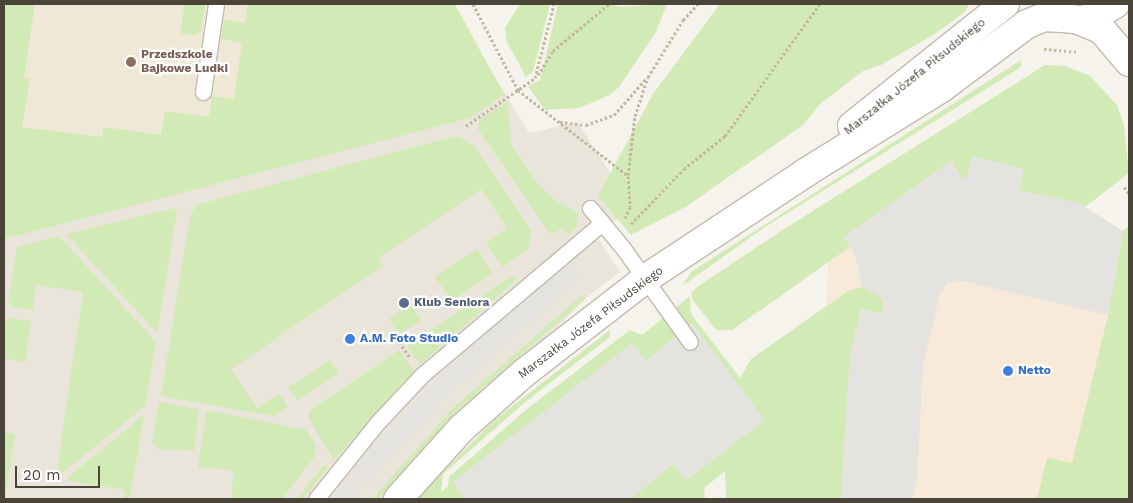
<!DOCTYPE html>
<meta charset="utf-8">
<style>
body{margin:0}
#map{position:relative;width:1133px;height:503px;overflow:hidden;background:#f6f3ec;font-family:"Work Sans",sans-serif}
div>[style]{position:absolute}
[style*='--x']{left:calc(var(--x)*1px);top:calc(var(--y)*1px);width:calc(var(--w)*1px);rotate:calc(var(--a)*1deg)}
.residential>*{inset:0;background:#eae5da}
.commercial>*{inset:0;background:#f7ead8}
.education>*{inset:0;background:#efe8d6}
.green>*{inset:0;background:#d2eab5}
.parking>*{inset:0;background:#e5e3e0}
.path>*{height:3px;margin-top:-1.5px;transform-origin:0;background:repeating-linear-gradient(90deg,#c4b79f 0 2.5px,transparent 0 5px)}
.roads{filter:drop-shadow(1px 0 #c2bbae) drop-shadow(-1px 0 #c2bbae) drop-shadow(0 1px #c2bbae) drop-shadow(0 -1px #c2bbae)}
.service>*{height:15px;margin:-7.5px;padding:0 7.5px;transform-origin:7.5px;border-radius:7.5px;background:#fff}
.tertiary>*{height:28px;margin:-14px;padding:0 14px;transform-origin:14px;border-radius:14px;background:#fff}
.dots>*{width:14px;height:14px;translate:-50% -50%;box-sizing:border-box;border:2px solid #fff;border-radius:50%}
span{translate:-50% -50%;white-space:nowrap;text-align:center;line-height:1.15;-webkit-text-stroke:4.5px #fff;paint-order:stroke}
.education-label{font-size:12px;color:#785e54;font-weight:700}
.left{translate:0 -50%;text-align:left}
.street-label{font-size:12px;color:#4b4439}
.service-label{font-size:12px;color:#4e5e75;font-weight:700}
.shop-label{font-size:12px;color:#366cbe;font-weight:700}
.frame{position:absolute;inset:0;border:5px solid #4b4439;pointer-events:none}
.scale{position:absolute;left:15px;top:466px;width:85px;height:22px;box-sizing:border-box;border:2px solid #4b4439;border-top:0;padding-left:6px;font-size:15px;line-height:18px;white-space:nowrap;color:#4b4439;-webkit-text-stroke:4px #fff;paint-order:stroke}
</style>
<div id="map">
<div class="residential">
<div style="clip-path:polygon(4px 4px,451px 4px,529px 133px,577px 122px,634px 208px,596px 235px,620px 272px,586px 298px,546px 339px,450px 420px,387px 499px,4px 499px)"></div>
</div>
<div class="commercial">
<div style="clip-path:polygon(982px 138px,1123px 231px,1108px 315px,1064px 499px,818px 499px,829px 247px)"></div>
</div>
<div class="education">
<div style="clip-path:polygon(4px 4px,262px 4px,256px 121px,4px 191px)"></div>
</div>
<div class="green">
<div style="clip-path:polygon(4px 4px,35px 4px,24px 78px,30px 79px,22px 127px,102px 137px,104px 127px,161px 135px,165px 111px,209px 117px,212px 96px,234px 99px,242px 43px,221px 39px,224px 20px,245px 23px,248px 4px,455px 4px,504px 95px,470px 118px,4px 239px)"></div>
<div style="clip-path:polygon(185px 4px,205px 4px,201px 31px,196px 35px,180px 33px)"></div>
<div style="clip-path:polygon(520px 4px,550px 4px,533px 72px,526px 77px,507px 42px,505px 28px)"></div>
<div style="clip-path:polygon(558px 4px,610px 4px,620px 7px,667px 4px,656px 32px,619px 87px,610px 95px,579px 108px,545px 110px,528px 86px,540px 80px)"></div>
<div style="clip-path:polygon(720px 4px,969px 4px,965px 12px,933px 35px,881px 65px,863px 71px,820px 104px,803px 125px,687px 206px,631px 235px,598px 196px,653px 94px)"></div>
<div style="clip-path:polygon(1021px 60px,1021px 67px,765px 227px,682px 286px,691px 272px)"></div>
<div style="clip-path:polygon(1045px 65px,1065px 66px,1090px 76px,1117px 105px,1124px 126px,1129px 173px,1085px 207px,967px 177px,962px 179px,951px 161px,844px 237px,850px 247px,732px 330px,716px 330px,692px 299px,691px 293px,697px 287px,781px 231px)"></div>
<div style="clip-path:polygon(508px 101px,511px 144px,539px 185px,557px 202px,579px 213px,576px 227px,568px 235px,563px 227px,555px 233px,549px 233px,478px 129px,479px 120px)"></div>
<div style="clip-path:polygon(452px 137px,460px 137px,475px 147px,531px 230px,529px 249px,503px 267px,486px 243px,507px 228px,481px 189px,378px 258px,383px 266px,231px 369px,257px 408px,279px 394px,288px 407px,274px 416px,161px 396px,190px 216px,196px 205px)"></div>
<div style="clip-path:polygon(175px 208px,177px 211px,157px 333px,66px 234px)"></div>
<div style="clip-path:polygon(1129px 226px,1129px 499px,1037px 499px,1047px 458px,1072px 463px,1108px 315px,1123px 231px)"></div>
<div style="clip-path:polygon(59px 236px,156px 342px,145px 406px,56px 478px,83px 292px,36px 285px,33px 310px,12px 307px,8px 303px,17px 247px)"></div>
<div style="clip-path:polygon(477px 249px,493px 273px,452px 301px,435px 277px)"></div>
<div style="clip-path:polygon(512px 276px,517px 277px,513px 283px,420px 364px,407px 346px)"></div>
<div style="clip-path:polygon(862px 287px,879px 295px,884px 305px,882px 314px,861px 309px,850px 355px,841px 499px,726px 499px,725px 471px,704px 488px,705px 499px,416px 499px,492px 422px,610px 330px,610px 337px,529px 399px,443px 474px,441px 493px,448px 486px,449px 477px,527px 409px,630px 330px,642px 335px,690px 296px,691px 314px,740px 378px,751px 359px,848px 291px)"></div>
<div style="clip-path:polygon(581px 296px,586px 298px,453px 414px,378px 499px,372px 499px,451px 410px)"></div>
<div style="clip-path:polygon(411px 305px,421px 320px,399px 334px,389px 319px)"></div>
<div style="clip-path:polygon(10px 318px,31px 321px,25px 362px,4px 358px,5px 322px)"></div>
<div style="clip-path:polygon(399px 350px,414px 371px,334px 460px,309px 419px,309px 411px)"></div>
<div style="clip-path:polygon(330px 360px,339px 374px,297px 400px,288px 388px)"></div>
<div style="clip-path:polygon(159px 402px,199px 409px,194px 451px,159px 449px,152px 442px)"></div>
<div style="clip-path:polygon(206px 410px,306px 430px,316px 446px,315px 456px,282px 499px,232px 499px,233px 470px,198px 468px)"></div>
<div style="clip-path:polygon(144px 415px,130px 499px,124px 499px,125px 490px,68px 481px,68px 477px)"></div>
<div style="clip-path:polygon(4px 432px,15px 434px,5px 499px,4px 499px)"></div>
<div style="clip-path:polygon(323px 466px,329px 466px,303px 499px,297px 499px)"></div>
</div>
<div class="parking">
<div style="clip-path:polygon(972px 156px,1024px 169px,1019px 190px,1078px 203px,1123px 231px,1108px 315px,963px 281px,948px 283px,940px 293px,923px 364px,917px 479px,912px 499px,841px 499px,850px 355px,861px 309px,882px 314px,884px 305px,879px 295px,862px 287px,855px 255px,844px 237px,952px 160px,962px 179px,967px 177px)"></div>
<div style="clip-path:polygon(566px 263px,580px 277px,452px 391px,394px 451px,367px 486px,351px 473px,378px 440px,439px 376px)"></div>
<div style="clip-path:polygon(692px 323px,765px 420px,687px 480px,673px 464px,631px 499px,465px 499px,453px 482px,632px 343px,646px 361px)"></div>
<div style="clip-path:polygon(346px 480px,361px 492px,356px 499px,331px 499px)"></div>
</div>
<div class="path">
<div style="--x:473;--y:4;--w:97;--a:62.4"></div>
<div style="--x:518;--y:90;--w:140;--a:38"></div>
<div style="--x:628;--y:176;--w:31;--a:86"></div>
<div style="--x:630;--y:207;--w:12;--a:114"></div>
<div style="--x:1044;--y:49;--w:33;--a:5"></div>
<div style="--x:538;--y:75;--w:28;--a:-58"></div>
<div style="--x:553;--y:51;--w:73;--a:-40"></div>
<div style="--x:560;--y:122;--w:26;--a:7"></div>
<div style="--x:586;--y:125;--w:30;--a:-20"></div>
<div style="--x:614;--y:115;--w:48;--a:-48.4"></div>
<div style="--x:466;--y:126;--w:84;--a:-34.8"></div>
<div style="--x:535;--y:78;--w:76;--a:-75.6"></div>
<div style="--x:628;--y:175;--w:59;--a:-83.2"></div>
<div style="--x:635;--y:116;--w:41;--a:-71.6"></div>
<div style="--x:648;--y:77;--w:67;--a:-58.4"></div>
<div style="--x:683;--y:20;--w:22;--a:-47"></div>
<div style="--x:1124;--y:187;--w:9;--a:54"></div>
<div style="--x:631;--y:224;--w:76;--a:-46.1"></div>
<div style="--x:684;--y:169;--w:53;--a:-38.8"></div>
<div style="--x:725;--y:136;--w:163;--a:-54.3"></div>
<div style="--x:399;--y:342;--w:19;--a:55"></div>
</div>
<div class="roads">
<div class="service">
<div style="--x:203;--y:92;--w:89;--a:-81.6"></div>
<div style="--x:590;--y:208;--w:52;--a:50.5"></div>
<div style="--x:623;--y:248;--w:115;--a:54.5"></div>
<div style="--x:316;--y:499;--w:97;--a:-51.2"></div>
<div style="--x:377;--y:423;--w:66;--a:-46.8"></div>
<div style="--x:422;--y:375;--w:236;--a:-40.2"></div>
</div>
<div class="tertiary">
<div style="--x:1050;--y:10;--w:18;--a:27"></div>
<div style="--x:1066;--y:18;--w:13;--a:9"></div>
<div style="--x:1079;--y:20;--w:13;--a:-9"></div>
<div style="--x:1092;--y:18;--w:27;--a:-31"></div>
<div style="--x:1079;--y:20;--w:25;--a:23"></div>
<div style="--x:1102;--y:30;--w:42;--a:49.8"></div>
<div style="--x:852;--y:126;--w:196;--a:-38.6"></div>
<div style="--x:398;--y:499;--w:96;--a:-48"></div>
<div style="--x:462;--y:428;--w:83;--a:-41.6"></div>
<div style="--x:524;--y:373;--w:153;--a:-37.8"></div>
<div style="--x:645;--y:279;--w:192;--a:-33.5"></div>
<div style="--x:805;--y:173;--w:159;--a:-31.9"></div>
<div style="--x:940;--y:89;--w:109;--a:-36.8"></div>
<div style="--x:1027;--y:24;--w:18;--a:-22"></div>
<div style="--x:1044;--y:17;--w:22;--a:3"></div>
</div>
</div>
<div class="dots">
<div style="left:131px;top:62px;background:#8d6e63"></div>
<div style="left:404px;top:303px;background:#5c6f8a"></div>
<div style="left:350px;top:339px;background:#3f7fe0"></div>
<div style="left:1008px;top:371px;background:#3f7fe0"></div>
</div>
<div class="education-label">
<span class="left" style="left:141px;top:62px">Przedszkole<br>Bajkowe Ludki</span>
</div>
<div class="street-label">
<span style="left:915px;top:77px;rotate:-39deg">Marszałka Józefa Piłsudskiego</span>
<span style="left:591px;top:323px;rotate:-37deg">Marszałka Józefa Piłsudskiego</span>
</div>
<div class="service-label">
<span class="left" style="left:414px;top:303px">Klub Seniora</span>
</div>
<div class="shop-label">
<span class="left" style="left:360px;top:339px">A.M. Foto Studio</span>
<span class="left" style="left:1018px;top:371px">Netto</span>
</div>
<div class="frame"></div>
<div class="scale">20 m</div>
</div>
